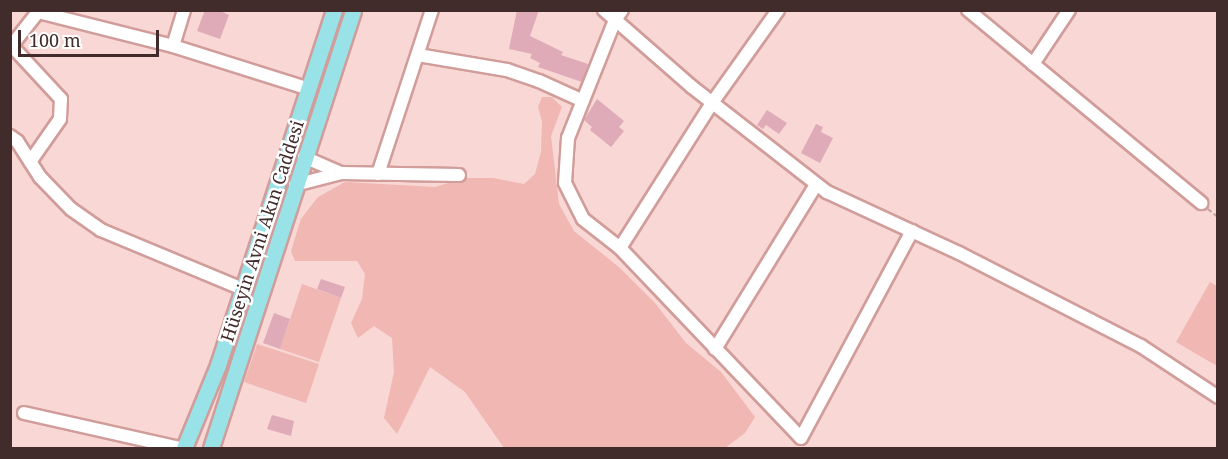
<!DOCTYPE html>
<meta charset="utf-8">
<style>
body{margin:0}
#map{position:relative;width:1228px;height:459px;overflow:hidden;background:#f8d7d5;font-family:"Noto Serif",serif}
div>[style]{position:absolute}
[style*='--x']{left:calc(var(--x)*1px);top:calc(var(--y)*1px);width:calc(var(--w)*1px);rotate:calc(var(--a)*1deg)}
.green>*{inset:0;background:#f0b7b3}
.building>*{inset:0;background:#dfabb8}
.path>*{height:1.5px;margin-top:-0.75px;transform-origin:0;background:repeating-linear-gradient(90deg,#c0a3a1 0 4.5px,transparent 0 7.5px)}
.roads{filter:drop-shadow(2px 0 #d19d9a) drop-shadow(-2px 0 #d19d9a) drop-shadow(0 2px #d19d9a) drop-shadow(0 -2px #d19d9a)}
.minor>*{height:12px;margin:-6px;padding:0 6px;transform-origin:6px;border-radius:6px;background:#fff}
.major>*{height:15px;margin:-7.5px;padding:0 7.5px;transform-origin:7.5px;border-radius:7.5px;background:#99e2e7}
span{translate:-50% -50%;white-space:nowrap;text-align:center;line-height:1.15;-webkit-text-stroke:5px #fff;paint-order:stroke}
.street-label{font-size:18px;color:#412c2b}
.frame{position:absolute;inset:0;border:12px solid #412c2b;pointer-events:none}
.scale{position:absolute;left:18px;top:30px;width:141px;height:27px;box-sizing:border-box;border:3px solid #412c2b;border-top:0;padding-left:8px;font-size:18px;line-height:21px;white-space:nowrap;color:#412c2b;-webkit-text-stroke:4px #fff;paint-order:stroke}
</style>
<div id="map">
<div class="green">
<div style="clip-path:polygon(542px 97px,552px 97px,562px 107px,551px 136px,559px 204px,574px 231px,620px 268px,655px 303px,686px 343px,721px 372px,755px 417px,745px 433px,725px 448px,504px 448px,465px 392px,430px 367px,397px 434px,384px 418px,394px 372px,392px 338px,374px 326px,358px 338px,351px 323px,362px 299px,365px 274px,357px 261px,295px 261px,291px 251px,301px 219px,318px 197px,345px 182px,435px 187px,465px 178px,493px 178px,524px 184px,535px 174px,541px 152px,542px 121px,538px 107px)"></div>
<div style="clip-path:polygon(1210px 282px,1217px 286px,1217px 366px,1176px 342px)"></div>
<div style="clip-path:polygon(302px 284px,341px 298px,319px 362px,280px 349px)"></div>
<div style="clip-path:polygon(257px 344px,319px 364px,306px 403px,244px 382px)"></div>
</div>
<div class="building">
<div style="clip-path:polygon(205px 10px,218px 10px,229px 15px,220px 39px,197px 31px)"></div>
<div style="clip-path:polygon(517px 10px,539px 10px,530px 36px,563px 52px,561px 55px,588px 64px,582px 82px,538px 67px,540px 63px,530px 58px,532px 54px,509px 49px)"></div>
<div style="clip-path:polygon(597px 99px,624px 121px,619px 127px,624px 131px,611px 147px,590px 130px,592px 127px,584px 120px)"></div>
<div style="clip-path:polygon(767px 110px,787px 123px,779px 134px,766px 125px,763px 129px,757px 125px)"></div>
<div style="clip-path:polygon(816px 124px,823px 127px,821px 132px,833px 138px,820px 163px,801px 153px)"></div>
<div style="clip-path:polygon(321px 279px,345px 287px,341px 298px,317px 289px)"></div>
<div style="clip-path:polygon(274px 313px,290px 319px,280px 349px,263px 343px)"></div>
<div style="clip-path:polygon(272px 415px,294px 421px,291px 436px,267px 429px)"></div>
</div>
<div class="path">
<div style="--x:1208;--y:209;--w:13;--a:39"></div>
</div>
<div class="roads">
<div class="minor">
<div style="--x:604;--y:10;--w:117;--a:41.2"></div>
<div style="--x:692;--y:87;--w:171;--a:37.9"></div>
<div style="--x:827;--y:192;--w:145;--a:24.8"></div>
<div style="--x:959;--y:253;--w:204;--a:27.1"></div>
<div style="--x:1141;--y:346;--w:92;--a:33.5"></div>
<div style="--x:622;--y:10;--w:12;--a:125"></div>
<div style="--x:615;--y:20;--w:127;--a:111.7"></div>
<div style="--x:568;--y:138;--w:45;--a:93.8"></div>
<div style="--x:565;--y:183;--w:40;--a:63.4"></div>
<div style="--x:583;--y:219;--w:47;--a:38.1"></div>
<div style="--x:620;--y:248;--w:262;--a:46.4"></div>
<div style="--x:801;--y:438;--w:235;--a:-61.8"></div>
<div style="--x:968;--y:10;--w:303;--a:39.6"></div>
<div style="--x:10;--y:44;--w:75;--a:47.2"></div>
<div style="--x:61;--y:99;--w:20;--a:93"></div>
<div style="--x:60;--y:119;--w:52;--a:124.9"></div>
<div style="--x:12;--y:45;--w:42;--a:-51.8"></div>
<div style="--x:38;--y:12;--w:139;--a:14.1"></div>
<div style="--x:173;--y:46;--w:143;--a:17.5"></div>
<div style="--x:173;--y:46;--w:38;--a:-73"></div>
<div style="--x:418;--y:55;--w:90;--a:9.6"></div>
<div style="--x:507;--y:70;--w:34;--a:19"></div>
<div style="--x:539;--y:81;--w:48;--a:24.4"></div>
<div style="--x:1033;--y:64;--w:65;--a:-56.3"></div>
<div style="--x:10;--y:136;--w:9;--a:36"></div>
<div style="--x:17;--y:141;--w:43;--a:57.4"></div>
<div style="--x:40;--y:177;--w:45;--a:45.9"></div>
<div style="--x:71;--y:209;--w:37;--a:35"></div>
<div style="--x:101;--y:230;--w:154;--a:22.6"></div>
<div style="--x:304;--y:157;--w:40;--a:23.4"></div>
<div style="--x:378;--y:174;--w:173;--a:-71.8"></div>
<div style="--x:295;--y:185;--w:48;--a:-14.6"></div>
<div style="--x:341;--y:173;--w:118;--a:1"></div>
<div style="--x:620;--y:248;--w:172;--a:-57.6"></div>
<div style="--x:712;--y:103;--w:114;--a:-54.6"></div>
<div style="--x:715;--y:349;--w:193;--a:-58.4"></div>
<div style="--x:24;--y:413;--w:159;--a:12.7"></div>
</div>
<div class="major">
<div style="--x:184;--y:448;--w:90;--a:-67.7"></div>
<div style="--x:218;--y:365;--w:373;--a:-71.9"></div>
<div style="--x:211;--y:448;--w:460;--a:-72"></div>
</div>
</div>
<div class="street-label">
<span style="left:262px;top:231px;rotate:-72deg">Hüseyin Avni Akın Caddesi</span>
</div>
<div class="frame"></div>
<div class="scale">100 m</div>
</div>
